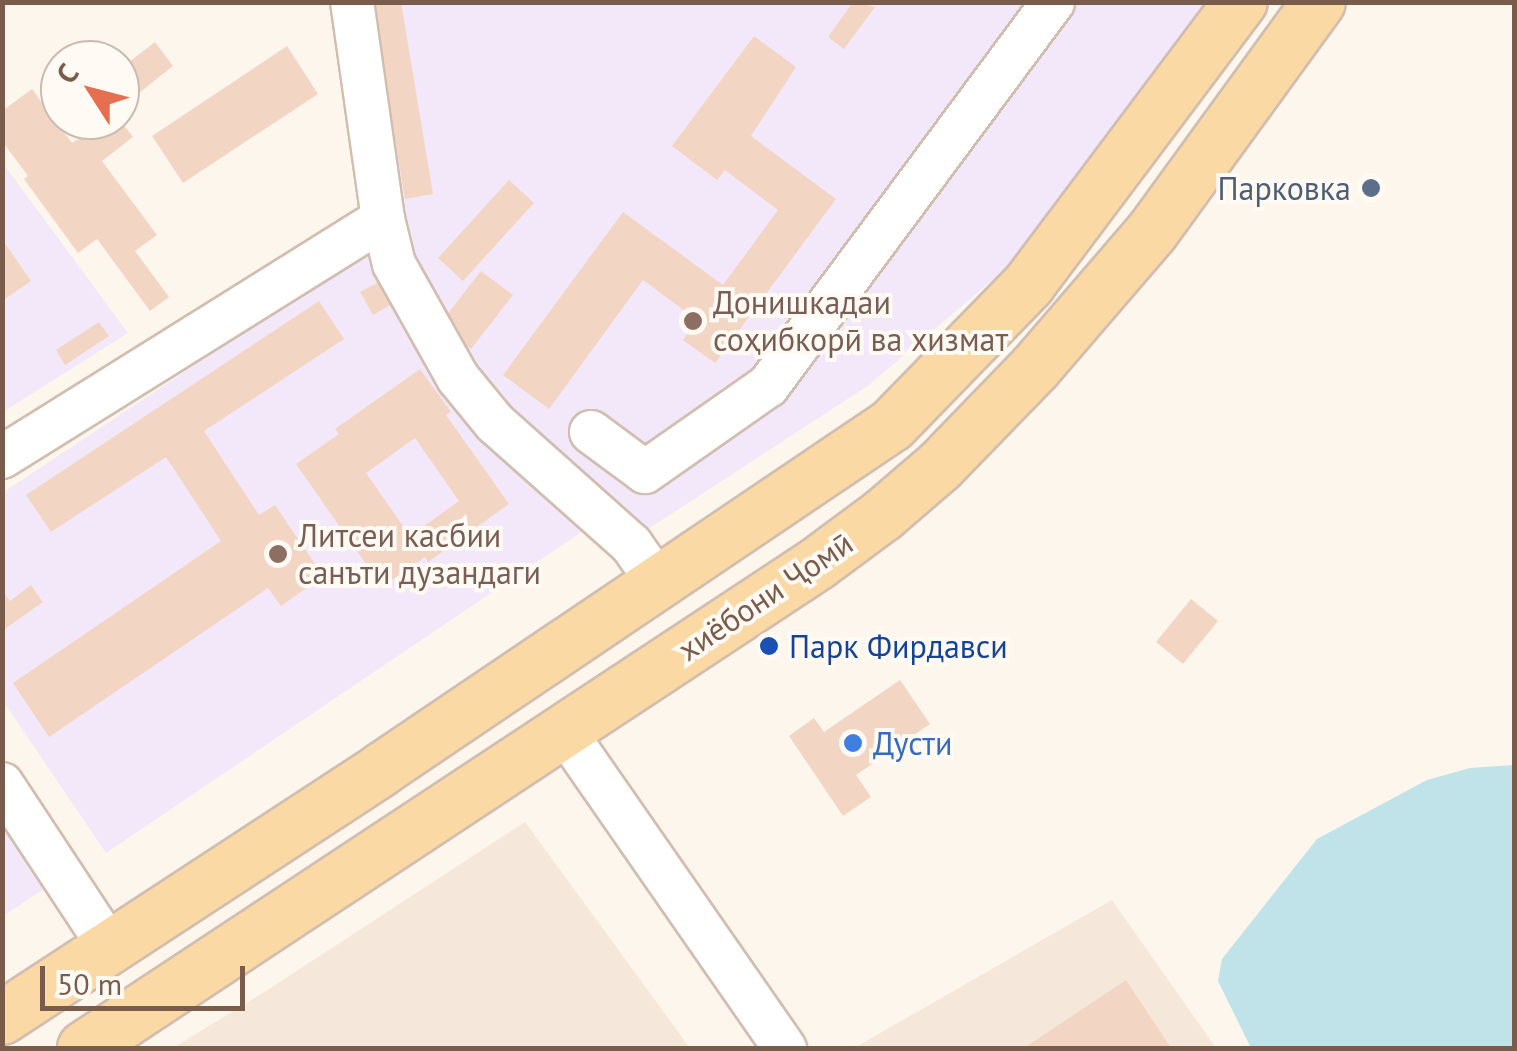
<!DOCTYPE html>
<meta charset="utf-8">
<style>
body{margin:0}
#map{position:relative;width:1517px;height:1051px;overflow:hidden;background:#fdf6ec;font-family:"PT Sans",sans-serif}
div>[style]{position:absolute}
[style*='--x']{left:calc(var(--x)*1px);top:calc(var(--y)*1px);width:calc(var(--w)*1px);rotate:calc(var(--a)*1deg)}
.residential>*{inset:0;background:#f5e8da}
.education>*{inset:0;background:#f3e8fa}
.water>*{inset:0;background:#bfe3e8}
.building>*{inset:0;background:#f3d5c3}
.roads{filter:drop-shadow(2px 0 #d1beb0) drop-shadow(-2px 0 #d1beb0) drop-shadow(0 2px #d1beb0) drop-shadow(0 -2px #d1beb0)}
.minor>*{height:42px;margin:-21px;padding:0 21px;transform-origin:21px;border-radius:21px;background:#fff}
.major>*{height:52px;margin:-26px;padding:0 26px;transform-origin:26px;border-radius:26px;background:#fbd9a5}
.dots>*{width:28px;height:28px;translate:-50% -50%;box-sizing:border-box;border:5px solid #fffaf3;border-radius:50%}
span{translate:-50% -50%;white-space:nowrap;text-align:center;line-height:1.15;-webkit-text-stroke:8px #fffaf3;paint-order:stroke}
.service-label{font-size:32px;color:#4e5e75}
.right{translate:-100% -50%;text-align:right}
.education-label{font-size:32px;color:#785e54}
.left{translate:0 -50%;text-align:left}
.street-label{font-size:32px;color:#7a5c4d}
.transit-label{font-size:32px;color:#164399}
.shop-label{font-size:32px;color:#366cbe}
.frame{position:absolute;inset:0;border:5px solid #7a5c4d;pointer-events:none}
.north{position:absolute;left:40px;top:40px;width:100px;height:100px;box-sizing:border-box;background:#fffaf3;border:2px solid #cabbb1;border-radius:50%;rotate:306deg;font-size:28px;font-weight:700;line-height:40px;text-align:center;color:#7a5c4d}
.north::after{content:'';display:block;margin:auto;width:35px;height:45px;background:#e76f51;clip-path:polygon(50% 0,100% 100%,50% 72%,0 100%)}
.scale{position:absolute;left:40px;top:966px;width:205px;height:45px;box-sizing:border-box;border:5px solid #7a5c4d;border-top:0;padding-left:12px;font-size:30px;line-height:35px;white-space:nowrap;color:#7a5c4d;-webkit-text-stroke:8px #fffaf3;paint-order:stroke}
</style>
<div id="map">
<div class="residential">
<div style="clip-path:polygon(525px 822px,690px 1048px,173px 1048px,269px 989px)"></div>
<div style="clip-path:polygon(1112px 900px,1216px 1048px,854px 1048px)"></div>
</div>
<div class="education">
<div style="clip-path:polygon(362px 3px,1205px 3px,1029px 249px,869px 385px,639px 535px,487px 398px,406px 258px)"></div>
<div style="clip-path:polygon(2px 162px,128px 333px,3px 412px,2px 412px)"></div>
<div style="clip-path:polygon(370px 249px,586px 529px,106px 853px,3px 701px,2px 493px)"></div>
<div style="clip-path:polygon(2px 814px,50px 885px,3px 916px,2px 916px)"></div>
</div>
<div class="water">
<div style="clip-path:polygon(1514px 765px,1514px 1048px,1251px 1048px,1218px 981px,1222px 959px,1317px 839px,1427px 780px,1470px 768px)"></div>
</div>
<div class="building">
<div style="clip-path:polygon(372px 2px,401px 2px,433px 194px,405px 199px)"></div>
<div style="clip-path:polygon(853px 2px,875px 7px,844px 49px,828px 37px)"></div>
<div style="clip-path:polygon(754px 36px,796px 67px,751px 136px,836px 199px,715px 363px,683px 340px,697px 320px,643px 280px,549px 409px,503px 375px,623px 212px,723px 285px,778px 210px,725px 170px,717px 180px,672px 146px)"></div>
<div style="clip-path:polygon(155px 42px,173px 66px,120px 108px,120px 69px)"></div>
<div style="clip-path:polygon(287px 46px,318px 94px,183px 183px,152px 136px)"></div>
<div style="clip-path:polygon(32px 89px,72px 143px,93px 129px,86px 120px,120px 120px,133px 137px,102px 161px,157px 235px,135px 251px,169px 297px,150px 311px,97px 239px,78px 253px,24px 179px,28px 176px,2px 141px,2px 111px)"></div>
<div style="clip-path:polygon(509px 180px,534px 203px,463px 281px,438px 258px)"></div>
<div style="clip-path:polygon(2px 239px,31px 281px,2px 301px)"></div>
<div style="clip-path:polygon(481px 271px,513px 295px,471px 349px,439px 325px)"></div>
<div style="clip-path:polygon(381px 281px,394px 303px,373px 315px,360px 292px)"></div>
<div style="clip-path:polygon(319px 301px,344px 339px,204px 431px,259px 515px,275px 505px,323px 576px,281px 606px,268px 588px,49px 737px,13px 683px,221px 541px,166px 457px,51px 532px,26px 495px)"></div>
<div style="clip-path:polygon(99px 322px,109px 336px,65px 365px,56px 350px)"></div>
<div style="clip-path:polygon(evenodd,420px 369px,451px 412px,446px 415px,509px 504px,428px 562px,425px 557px,382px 587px,296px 464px,339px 434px,335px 429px,420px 369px,415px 438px,459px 501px,410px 536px,366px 473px,415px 438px)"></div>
<div style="clip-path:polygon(31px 585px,43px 602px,2px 631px,2px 591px,10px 601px)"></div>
<div style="clip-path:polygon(1191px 599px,1218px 621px,1183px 664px,1156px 642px)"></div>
<div style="clip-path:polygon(900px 680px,930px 724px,856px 775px,871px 797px,843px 816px,789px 736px,814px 718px,824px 732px)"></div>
<div style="clip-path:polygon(1126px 980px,1171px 1048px,1024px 1048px)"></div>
</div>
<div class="roads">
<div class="minor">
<div style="--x:383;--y:219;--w:46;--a:76.3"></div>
<div style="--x:394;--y:264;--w:131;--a:60.7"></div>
<div style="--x:458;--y:378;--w:58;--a:50.6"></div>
<div style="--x:495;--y:423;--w:182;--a:41.7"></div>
<div style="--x:631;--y:544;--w:38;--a:55"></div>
<div style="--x:591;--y:432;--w:67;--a:36.5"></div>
<div style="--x:645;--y:472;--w:150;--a:-35"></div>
<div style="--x:768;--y:386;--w:478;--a:-53.4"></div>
<div style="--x:2;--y:457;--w:449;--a:-32"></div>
<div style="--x:383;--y:219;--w:219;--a:-98.1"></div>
<div style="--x:563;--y:729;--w:389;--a:55.2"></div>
<div style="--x:2;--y:784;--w:194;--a:56.6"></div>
</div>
<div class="major">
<div style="--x:2;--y:1018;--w:454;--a:-33.2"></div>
<div style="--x:382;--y:769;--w:615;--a:-34"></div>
<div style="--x:892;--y:425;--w:197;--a:-45.8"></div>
<div style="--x:1029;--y:284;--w:353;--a:-53.1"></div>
<div style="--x:84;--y:1048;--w:878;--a:-33.44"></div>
<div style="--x:817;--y:564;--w:82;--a:-36.6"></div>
<div style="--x:883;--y:515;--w:75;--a:-40.7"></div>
<div style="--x:940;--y:466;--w:136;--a:-45.9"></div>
<div style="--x:1035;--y:368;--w:179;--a:-49.3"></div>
<div style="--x:1152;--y:232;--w:284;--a:-54"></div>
</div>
</div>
<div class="dots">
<div style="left:1371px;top:188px;background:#5c6f8a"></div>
<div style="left:693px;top:321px;background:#8d6e63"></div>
<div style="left:278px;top:554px;background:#8d6e63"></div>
<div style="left:769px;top:646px;background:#1a4fb4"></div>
<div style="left:853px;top:743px;background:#3f7fe0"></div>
</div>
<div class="service-label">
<span class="right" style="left:1351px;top:188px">Парковка</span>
</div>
<div class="education-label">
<span class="left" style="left:713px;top:321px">Донишкадаи<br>соҳибкорӣ ва хизмат</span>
<span class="left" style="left:298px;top:554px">Литсеи касбии<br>санъти дузандаги</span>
</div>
<div class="street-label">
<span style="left:765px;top:596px;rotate:-34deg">хиёбони Ҷомӣ</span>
</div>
<div class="transit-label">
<span class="left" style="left:789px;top:646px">Парк Фирдавси</span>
</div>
<div class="shop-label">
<span class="left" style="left:873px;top:743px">Дусти</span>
</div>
<div class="frame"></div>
<div class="north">С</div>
<div class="scale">50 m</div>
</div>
